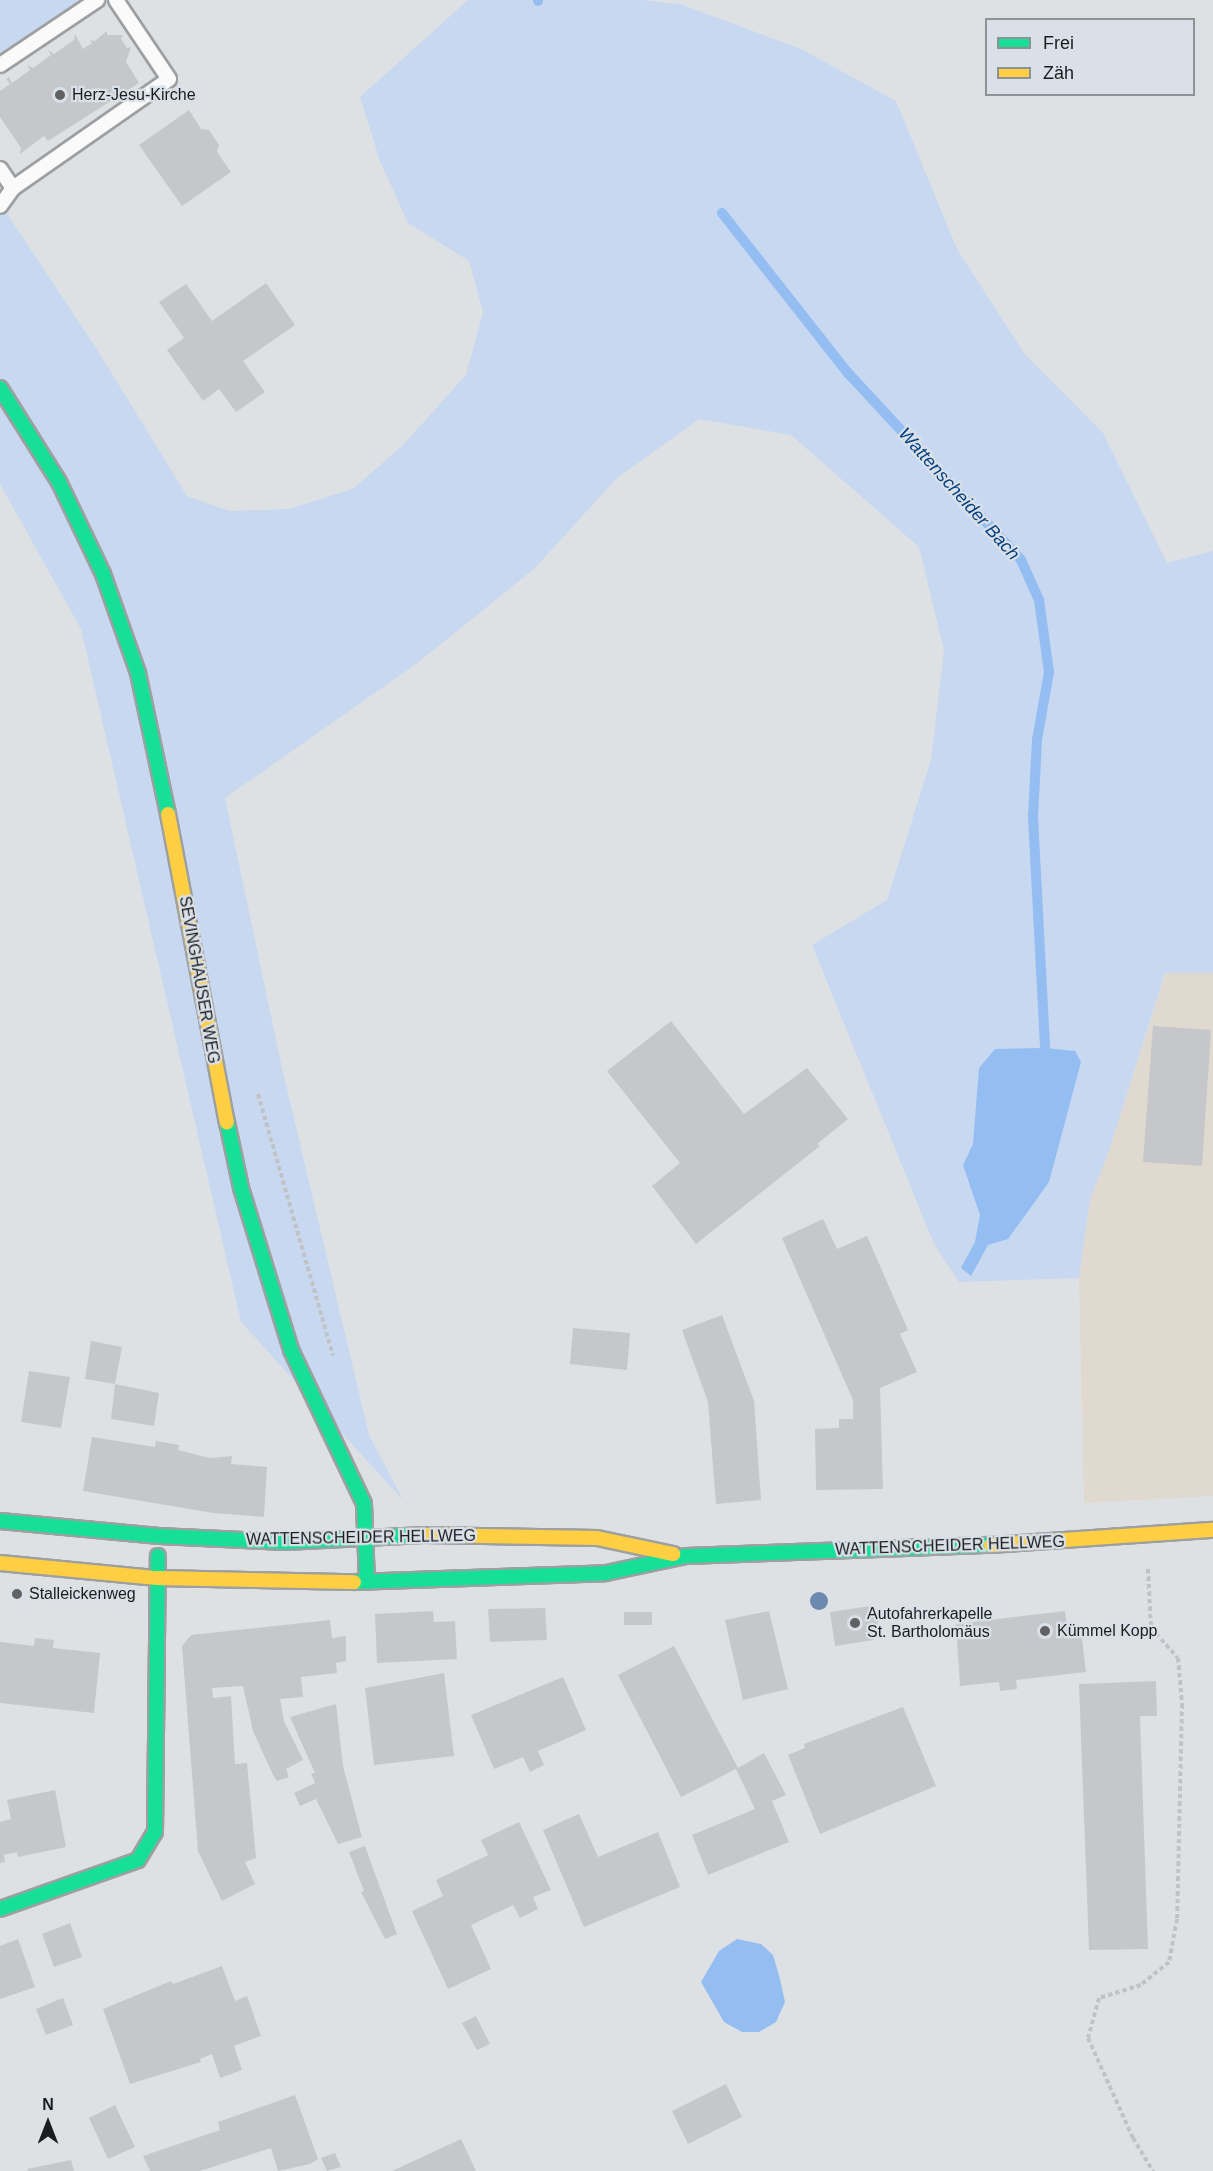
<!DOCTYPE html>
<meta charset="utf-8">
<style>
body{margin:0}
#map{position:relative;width:1213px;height:2171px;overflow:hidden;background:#dee1e4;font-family:Helvetica,sans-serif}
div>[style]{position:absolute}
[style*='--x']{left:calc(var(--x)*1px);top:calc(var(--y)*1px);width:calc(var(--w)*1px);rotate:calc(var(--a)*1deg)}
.commercial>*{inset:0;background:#e0d9d0}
.green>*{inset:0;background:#c7d8f0}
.water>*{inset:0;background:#94bdf1}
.stream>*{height:10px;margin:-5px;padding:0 5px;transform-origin:5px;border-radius:5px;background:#94bdf1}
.building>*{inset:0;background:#c6c7ca}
.path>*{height:4px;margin-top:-2px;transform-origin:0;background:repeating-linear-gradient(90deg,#c1c2c3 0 4.5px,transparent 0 7.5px)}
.roads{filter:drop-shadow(2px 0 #9d9fa1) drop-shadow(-2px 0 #9d9fa1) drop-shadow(0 2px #9d9fa1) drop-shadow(0 -2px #9d9fa1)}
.lane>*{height:14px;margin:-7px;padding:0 7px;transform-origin:7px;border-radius:7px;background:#fafafb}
.fast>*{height:14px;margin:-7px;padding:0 7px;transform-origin:7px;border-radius:7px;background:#16e098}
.slow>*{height:14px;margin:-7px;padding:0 7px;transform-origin:7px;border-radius:7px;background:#ffcf43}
.trees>*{width:18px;height:18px;margin:-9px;border-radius:50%;background:#6c89af}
.dots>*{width:16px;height:16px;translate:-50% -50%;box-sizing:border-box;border:3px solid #dae0e8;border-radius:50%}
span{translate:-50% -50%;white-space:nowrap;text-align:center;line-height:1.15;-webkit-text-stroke:4.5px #dae0e8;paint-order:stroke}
.poi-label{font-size:16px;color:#1a1c1e}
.left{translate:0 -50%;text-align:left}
.street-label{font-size:16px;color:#1a1c1e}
.water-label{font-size:18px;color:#044080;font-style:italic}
.legend{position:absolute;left:985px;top:18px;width:210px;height:78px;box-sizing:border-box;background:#dae0e8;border:2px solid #8d9297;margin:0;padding:8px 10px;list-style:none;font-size:18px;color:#1a1c1e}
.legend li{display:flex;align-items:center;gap:12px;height:30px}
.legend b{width:30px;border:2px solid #8d9297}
.north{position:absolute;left:18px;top:2093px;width:60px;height:60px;-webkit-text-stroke:4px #dae0e8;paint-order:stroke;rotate:0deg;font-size:16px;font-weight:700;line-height:24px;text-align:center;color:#1a1c1e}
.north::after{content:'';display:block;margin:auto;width:21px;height:27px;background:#1a1c1e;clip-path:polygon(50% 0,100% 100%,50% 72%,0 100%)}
</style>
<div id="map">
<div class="commercial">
<div style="clip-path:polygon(1166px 973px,1213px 973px,1213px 1496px,1084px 1503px,1079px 1278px,1090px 1199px,1109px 1151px)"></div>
</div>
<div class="green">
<div style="clip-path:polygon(0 0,80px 0,0 56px)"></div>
<div style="clip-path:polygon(468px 0,641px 0,680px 4px,801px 49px,896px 101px,957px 249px,1024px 353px,1103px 433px,1167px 563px,1213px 551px,1213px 973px,1165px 973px,1109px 1151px,1090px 1199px,1079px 1278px,959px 1282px,934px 1244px,812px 945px,887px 900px,931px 760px,944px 650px,919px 547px,791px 435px,699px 419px,616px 479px,535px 568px,416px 664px,225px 798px,282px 1068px,369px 1435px,403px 1500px,241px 1322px,81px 629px,0 484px,0 203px,98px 351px,187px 496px,230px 511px,289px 509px,353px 489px,402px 446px,466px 375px,483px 312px,469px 261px,408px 223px,380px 161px,360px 97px)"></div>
</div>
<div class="water">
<div style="clip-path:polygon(1045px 1048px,1075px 1051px,1081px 1062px,1049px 1182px,1008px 1239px,988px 1245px,971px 1276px,961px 1268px,975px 1242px,980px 1215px,963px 1165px,973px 1144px,979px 1068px,995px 1049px)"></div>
<div style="clip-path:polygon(737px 1939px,761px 1944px,773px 1955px,780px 1979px,785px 2002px,776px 2022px,759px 2032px,742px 2032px,724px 2022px,701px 1982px,719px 1951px)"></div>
</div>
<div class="stream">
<div style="--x:538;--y:1;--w:1;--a:-90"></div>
<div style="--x:722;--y:213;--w:204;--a:51.8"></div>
<div style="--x:848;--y:373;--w:255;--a:47.2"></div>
<div style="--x:1021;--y:560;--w:44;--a:65.8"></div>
<div style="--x:1039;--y:600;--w:73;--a:82.1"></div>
<div style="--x:1049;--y:672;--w:69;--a:100"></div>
<div style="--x:1037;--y:740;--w:77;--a:93"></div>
<div style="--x:1033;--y:817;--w:231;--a:87"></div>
</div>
<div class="building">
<div style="clip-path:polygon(107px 31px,107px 35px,123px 35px,121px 39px,127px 48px,131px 47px,126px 62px,139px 83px,48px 141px,44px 136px,20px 154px,21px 148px,0 117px,0 91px,10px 84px,6px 79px,9px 77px,12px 83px,30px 70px,27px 65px,33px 68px,51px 55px,48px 50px,54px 54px,74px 40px,75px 34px,83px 49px,92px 43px,90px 40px,95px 41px)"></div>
<div style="clip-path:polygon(189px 110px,201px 129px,209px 130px,219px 145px,217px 152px,231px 172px,182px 206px,139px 145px)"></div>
<div style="clip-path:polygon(266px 283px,295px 325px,243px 361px,265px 392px,236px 412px,219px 389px,203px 401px,167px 350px,184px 338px,159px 302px,186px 284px,212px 321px)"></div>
<div style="clip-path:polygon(671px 1021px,744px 1114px,807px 1068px,848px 1119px,817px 1144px,820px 1146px,696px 1244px,652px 1186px,680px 1163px,607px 1071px)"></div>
<div style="clip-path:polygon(1153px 1026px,1211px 1030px,1202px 1166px,1143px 1162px)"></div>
<div style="clip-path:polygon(823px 1219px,837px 1249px,867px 1236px,908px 1330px,900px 1334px,917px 1372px,880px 1388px,883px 1489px,816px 1490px,815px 1429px,839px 1428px,839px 1419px,853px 1419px,853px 1400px,782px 1238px)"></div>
<div style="clip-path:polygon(722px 1315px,754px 1401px,761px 1500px,716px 1504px,708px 1402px,682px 1330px)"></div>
<div style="clip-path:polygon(573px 1328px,630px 1333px,627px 1370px,570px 1364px)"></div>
<div style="clip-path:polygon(91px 1341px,122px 1347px,115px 1384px,85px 1379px)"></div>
<div style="clip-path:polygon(29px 1371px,70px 1377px,61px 1428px,21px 1422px)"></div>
<div style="clip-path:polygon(115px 1384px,159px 1393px,154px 1426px,111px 1419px)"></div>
<div style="clip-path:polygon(92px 1437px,155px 1447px,156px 1441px,179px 1445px,178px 1450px,210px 1458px,232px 1456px,231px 1464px,267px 1467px,264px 1517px,213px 1513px,83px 1491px)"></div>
<div style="clip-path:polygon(870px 1606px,877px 1616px,879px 1630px,874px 1640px,835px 1646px,830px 1612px)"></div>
<div style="clip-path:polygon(545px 1608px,547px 1640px,490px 1642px,488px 1609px)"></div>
<div style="clip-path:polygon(433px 1611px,434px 1622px,455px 1621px,457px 1659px,377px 1663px,375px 1614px)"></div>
<div style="clip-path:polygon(769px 1611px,788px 1689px,743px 1700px,725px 1620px)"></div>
<div style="clip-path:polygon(1065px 1611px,1068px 1631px,1081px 1630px,1086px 1672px,1016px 1680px,1017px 1689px,1000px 1691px,999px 1682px,960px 1686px,956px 1624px)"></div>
<div style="clip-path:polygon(624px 1612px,652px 1612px,652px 1625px,624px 1625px)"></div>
<div style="clip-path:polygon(330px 1620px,332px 1638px,346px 1636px,346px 1661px,336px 1663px,337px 1673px,301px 1677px,303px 1697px,280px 1699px,284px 1721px,303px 1760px,286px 1769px,289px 1777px,277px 1781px,273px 1775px,253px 1731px,243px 1686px,212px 1688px,213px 1698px,231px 1696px,235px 1764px,247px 1763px,256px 1858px,245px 1862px,255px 1884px,222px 1901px,198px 1851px,182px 1646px,191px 1635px)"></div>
<div style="clip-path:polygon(35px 1638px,54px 1640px,53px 1648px,100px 1653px,94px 1713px,0 1703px,0 1642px,34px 1646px)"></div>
<div style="clip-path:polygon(674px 1646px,738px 1768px,764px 1753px,786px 1795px,772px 1801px,789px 1842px,708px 1875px,692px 1835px,755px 1809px,736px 1769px,681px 1797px,618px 1675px)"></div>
<div style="clip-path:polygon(444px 1673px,454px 1756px,374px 1765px,365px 1688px)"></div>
<div style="clip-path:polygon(563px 1677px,586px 1730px,538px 1751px,544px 1765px,530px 1772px,523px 1757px,494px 1769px,471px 1715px)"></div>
<div style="clip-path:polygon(1156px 1681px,1157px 1716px,1140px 1716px,1148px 1949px,1089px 1950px,1079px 1684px)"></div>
<div style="clip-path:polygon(336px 1704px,343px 1766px,362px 1837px,338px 1844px,316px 1799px,300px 1806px,294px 1793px,315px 1783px,311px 1773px,315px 1773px,290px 1717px)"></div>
<div style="clip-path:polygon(903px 1707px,936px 1786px,820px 1834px,788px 1755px,805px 1748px,804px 1744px)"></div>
<div style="clip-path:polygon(55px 1790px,66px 1847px,18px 1857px,17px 1852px,4px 1855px,5px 1862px,0 1863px,0 1822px,11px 1819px,7px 1800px)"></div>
<div style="clip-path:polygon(579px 1814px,598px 1857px,658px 1832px,680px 1887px,584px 1927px,543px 1830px)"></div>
<div style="clip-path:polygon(519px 1822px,551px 1890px,533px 1897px,538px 1909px,520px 1918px,513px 1905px,471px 1925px,491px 1969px,448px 1989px,412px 1911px,443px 1896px,436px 1880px,488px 1855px,481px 1840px)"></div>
<div style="clip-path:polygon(365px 1846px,397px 1934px,385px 1939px,361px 1892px,364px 1891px,349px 1852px)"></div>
<div style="clip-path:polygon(70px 1923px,82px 1957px,54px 1967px,42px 1934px)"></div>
<div style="clip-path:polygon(18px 1939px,35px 1987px,0 1999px,0 1946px)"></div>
<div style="clip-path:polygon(222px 1966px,235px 2001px,247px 1996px,261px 2036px,234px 2046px,242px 2070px,220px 2078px,212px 2054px,200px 2059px,201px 2062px,130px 2084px,103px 2009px,171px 1981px,173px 1984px)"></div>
<div style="clip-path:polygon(63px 1998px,73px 2025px,46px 2035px,36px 2009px)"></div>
<div style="clip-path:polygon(476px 2016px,490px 2044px,477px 2050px,462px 2023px)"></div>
<div style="clip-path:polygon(726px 2084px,742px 2117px,688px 2144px,672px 2111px)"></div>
<div style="clip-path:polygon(295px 2095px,318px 2159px,310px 2164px,278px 2171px,271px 2148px,200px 2171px,150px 2171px,143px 2156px,220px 2130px,218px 2122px)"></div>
<div style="clip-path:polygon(115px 2105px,135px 2147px,108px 2159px,89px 2118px)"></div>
<div style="clip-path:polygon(461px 2139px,476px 2171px,392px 2171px)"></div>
<div style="clip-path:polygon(335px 2153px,341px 2167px,327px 2171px,321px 2158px)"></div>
<div style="clip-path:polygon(71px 2160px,74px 2171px,28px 2171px,27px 2169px)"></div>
</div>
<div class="path">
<div style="--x:258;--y:1094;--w:272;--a:74"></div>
<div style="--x:1148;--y:1569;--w:59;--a:87.1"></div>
<div style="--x:1151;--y:1628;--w:40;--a:48"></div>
<div style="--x:1178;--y:1658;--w:46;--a:85"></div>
<div style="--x:1182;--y:1704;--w:215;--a:91.3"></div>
<div style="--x:1177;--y:1919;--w:44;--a:100.5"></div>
<div style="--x:1169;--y:1962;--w:36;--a:141"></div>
<div style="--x:1141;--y:1985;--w:44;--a:162.8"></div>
<div style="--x:1099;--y:1998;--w:41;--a:105.4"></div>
<div style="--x:1088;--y:2038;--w:110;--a:65.8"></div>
<div style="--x:1133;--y:2138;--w:39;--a:59"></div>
</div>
<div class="roads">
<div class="lane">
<div style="--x:0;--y:65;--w:117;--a:-33.8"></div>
<div style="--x:0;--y:169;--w:23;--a:56"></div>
<div style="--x:13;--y:188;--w:22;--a:126"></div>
<div style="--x:13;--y:188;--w:190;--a:-34.9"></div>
<div style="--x:169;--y:79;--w:95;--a:-123.9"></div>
</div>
<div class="fast">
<div style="--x:0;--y:388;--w:111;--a:57.9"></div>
<div style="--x:59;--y:482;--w:102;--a:64.4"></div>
<div style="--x:103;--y:574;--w:105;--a:70.5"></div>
<div style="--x:138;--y:673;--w:144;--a:78"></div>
<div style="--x:227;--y:1122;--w:67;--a:78"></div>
<div style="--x:241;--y:1188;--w:170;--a:72.8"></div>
<div style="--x:291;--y:1350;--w:170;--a:64.6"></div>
<div style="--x:364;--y:1504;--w:78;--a:87.8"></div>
<div style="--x:0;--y:1521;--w:160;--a:5.4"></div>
<div style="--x:159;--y:1536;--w:126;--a:2.7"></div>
<div style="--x:285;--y:1542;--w:139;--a:-2.9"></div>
<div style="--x:354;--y:1582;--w:252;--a:-2"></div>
<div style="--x:606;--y:1573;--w:82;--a:-12"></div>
<div style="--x:686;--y:1556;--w:305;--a:-2.1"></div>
<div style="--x:0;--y:1909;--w:146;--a:-19.5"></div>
<div style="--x:138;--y:1860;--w:33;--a:-59"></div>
<div style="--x:155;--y:1832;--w:276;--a:-89.4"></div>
</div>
<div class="slow">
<div style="--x:168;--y:814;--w:314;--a:79.2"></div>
<div style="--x:424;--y:1535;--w:173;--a:1"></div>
<div style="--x:597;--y:1538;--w:78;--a:11.9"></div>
<div style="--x:991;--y:1545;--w:223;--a:-3.9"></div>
<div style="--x:0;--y:1563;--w:158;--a:5.5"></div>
<div style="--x:157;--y:1578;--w:197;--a:1.2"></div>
</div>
</div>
<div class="trees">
<div style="left:819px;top:1601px"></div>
</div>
<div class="dots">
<div style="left:60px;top:95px;background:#5f6163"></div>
<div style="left:17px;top:1594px;background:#5f6163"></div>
<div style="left:855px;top:1623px;background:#5f6163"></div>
<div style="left:1045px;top:1631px;background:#5f6163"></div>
</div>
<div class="poi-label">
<span class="left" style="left:72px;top:95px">Herz-Jesu-Kirche</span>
<span class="left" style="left:29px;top:1594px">Stalleickenweg</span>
<span class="left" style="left:867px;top:1623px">Autofahrerkapelle<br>St. Bartholomäus</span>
<span class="left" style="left:1057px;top:1631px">Kümmel Kopp</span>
</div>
<div class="street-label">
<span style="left:199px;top:980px;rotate:80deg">SEVINGHAUSER WEG</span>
<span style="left:361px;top:1538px;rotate:-1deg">WATTENSCHEIDER HELLWEG</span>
<span style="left:950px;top:1546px;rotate:-2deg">WATTENSCHEIDER HELLWEG</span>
</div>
<div class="water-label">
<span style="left:959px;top:494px;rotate:48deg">Wattenscheider Bach</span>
</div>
<ul class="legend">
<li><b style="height:8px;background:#16e098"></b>Frei</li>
<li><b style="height:8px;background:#ffcf43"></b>Zäh</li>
</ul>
<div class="north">N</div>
</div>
